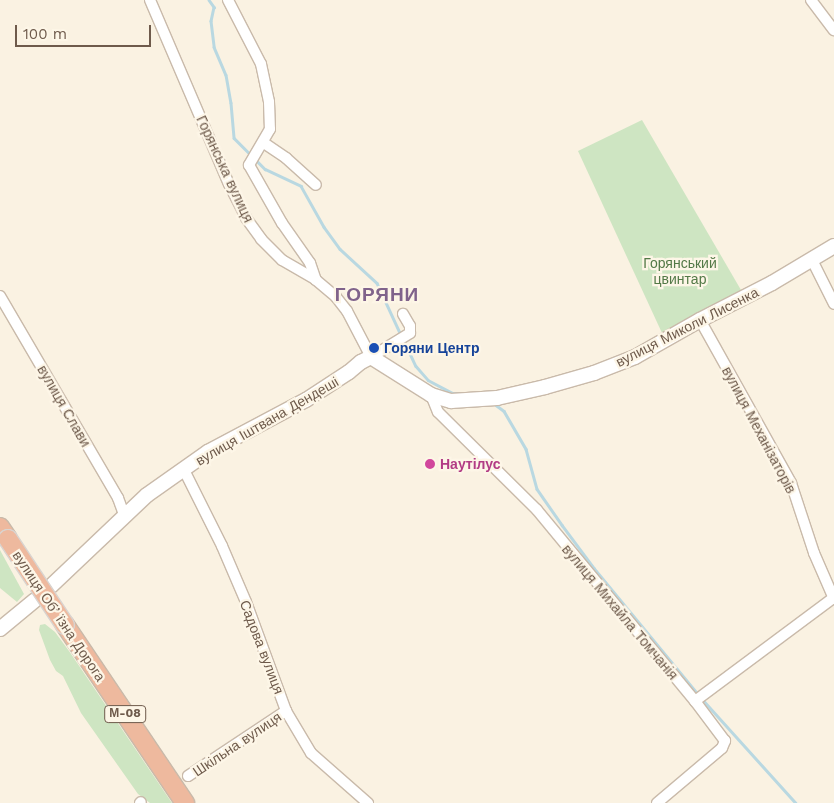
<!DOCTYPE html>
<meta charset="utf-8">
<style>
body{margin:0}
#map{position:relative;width:834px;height:803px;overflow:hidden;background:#faf2e2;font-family:"Work Sans",sans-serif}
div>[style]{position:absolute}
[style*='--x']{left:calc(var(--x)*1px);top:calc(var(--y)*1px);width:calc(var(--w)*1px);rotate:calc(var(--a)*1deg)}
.green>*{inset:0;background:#cee5c2}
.stream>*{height:2.5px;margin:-1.25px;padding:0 1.25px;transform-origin:1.25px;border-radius:1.25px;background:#b9d8e1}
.roads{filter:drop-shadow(1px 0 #c9baaa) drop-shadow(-1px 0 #c9baaa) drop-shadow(0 1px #c9baaa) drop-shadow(0 -1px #c9baaa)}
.street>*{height:10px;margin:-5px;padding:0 5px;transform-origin:5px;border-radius:5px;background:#fff}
.secondary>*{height:14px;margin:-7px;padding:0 7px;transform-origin:7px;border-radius:7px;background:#fff}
.highway>*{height:18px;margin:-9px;padding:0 9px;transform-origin:9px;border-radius:9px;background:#eeb99e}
.bridges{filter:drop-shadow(1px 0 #d9d4d0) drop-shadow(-1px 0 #d9d4d0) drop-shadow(0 1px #d9d4d0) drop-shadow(0 -1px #d9d4d0)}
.highway-bridge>*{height:18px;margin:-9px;padding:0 9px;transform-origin:9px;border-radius:9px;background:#eeb99e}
.dots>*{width:14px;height:14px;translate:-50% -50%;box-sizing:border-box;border:2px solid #fdf6e7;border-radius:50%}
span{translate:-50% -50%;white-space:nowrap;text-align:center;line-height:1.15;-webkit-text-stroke:4.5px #fdf6e7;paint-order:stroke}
.shield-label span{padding:1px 4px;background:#fdf6e7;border:1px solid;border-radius:4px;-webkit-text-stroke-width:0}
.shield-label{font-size:12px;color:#6e5a4b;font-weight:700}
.street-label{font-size:14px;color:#6e5a4b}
.park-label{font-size:14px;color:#537947}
.transit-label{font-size:14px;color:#164399;font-weight:700}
.left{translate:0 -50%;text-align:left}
.hotel-label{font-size:14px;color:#b23c85;font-weight:700}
.district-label{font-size:19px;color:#80638b;font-weight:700;letter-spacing:1px}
.scale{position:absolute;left:15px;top:25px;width:136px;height:22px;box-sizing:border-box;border:2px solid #6e5a4b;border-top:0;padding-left:6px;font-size:15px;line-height:18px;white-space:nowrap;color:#6e5a4b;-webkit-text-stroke:4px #fdf6e7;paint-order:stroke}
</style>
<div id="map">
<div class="green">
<div style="clip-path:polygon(642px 120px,741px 290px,662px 333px,578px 151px)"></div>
<div style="clip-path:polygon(0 550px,24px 594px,17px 602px,0 588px)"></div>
<div style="clip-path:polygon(45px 624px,55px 632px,69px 651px,172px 803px,150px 803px,138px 794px,81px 713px,63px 676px,56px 671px,50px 660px,39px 630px,40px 625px)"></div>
</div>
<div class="stream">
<div style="--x:209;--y:0;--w:9;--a:54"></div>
<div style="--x:214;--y:7;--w:14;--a:102"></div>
<div style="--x:211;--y:21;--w:26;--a:83"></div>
<div style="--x:214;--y:47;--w:30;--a:67"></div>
<div style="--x:226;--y:75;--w:28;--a:80"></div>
<div style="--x:231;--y:103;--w:35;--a:85"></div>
<div style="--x:234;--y:138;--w:25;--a:45"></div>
<div style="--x:256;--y:160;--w:13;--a:45"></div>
<div style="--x:265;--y:169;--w:40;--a:25"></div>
<div style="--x:301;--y:186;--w:47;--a:60.7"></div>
<div style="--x:324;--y:227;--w:27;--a:54"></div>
<div style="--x:340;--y:249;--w:50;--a:42.6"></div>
<div style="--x:377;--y:283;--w:57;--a:65.2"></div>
<div style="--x:406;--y:345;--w:23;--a:65"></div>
<div style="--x:416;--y:366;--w:18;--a:49"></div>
<div style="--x:428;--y:380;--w:27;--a:28"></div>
<div style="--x:452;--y:393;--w:12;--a:0"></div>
<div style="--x:496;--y:405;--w:10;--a:37"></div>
<div style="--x:504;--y:411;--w:44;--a:59.9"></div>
<div style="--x:526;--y:449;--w:41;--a:74.6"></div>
<div style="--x:537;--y:489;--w:44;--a:55.2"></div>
<div style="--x:562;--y:525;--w:54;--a:53.3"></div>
<div style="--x:594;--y:568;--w:162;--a:50.5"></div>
<div style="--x:704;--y:701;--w:137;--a:48"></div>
</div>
<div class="roads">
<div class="street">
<div style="--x:150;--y:0;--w:200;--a:66.8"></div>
<div style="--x:229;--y:184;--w:38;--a:63"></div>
<div style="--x:246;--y:218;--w:26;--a:54"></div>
<div style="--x:261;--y:239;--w:30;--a:45"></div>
<div style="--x:282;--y:260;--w:39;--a:30"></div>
<div style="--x:316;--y:280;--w:26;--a:40"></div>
<div style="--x:336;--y:297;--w:18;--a:52"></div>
<div style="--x:347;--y:311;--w:52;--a:62.4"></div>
<div style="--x:371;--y:357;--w:46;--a:-31.6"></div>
<div style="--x:410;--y:333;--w:7;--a:-90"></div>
<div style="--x:410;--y:326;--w:14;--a:-120"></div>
<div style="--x:228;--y:0;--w:72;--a:62.7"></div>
<div style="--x:261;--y:64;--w:39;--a:78"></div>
<div style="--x:269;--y:102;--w:27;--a:88"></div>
<div style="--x:270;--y:129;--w:42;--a:120.3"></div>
<div style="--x:249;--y:165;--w:67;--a:60.4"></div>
<div style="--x:282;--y:223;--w:49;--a:55"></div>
<div style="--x:310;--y:263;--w:18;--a:71"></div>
<div style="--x:811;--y:0;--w:38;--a:53"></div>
<div style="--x:264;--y:143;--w:27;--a:34"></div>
<div style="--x:286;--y:158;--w:40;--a:42"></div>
<div style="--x:812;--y:260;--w:49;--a:63.4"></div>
<div style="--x:0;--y:296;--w:234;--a:59.7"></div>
<div style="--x:118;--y:498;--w:20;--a:70"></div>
<div style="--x:700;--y:320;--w:187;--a:60.8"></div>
<div style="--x:791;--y:483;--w:74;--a:71.8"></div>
<div style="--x:814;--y:553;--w:50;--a:66.5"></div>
<div style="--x:431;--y:395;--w:18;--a:68"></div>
<div style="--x:438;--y:412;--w:139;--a:44.7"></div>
<div style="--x:537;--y:510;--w:248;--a:50.4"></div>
<div style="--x:695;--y:701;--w:172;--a:-36.7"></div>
<div style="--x:184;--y:470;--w:85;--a:63.4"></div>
<div style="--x:222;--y:546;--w:61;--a:66.8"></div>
<div style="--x:246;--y:602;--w:116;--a:69.8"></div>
<div style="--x:286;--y:711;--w:49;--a:59.2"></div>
<div style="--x:311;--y:753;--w:76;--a:41.3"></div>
<div style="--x:188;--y:776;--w:118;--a:-33.6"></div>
<div style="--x:140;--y:803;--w:1;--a:-45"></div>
<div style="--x:657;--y:803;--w:85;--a:-40.2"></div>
<div style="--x:722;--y:748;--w:8;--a:-67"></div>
<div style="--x:725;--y:741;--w:50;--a:-126.9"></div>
</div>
<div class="secondary">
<div style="--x:51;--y:586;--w:132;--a:-43.5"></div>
<div style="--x:147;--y:495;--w:75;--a:-35.2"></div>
<div style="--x:208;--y:452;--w:111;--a:-28"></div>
<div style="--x:306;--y:400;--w:51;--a:-33.1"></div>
<div style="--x:349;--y:372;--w:16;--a:-40"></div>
<div style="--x:361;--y:362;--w:11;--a:-27"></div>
<div style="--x:371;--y:357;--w:71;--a:32.3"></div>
<div style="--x:431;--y:395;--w:21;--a:17"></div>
<div style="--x:451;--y:401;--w:46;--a:-3.7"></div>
<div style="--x:497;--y:398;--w:49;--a:-12.9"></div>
<div style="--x:545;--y:387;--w:51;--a:-15.9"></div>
<div style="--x:594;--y:373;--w:44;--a:-21.3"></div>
<div style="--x:635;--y:357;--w:75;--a:-29.6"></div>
<div style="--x:700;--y:320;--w:81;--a:-27.2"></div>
<div style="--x:772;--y:283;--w:72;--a:-30.8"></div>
<div style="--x:0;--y:629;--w:45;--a:-39.6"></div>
</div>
<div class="highway">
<div style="--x:0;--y:527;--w:14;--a:56"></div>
<div style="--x:65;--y:625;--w:215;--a:56"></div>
</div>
</div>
<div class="bridges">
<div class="highway-bridge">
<div style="--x:8;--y:539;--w:103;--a:56.5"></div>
</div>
</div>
<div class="dots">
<div style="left:374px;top:348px;background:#1a4fb4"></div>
<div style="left:430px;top:464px;background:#d1479c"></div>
</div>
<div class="shield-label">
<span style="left:125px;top:714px">М-08</span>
</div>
<div class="street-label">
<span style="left:225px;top:169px;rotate:65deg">Горянська вулиця</span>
<span style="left:687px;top:327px;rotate:-27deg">вулиця Миколи Лисенка</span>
<span style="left:64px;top:406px;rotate:60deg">вулиця Слави</span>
<span style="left:267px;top:421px;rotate:-30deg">вулиця Іштвана Дендеші</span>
<span style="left:759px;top:430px;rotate:62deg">вулиця Механізаторів</span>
<span style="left:620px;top:612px;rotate:50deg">вулиця Михайла Томчанія</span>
<span style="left:59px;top:616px;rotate:56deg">вулиця Обʼїзна Дорога</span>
<span style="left:262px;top:647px;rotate:69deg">Садова вулиця</span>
<span style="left:237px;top:744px;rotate:-34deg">Шкільна вулиця</span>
</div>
<div class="park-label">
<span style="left:680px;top:271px">Горянський<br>цвинтар</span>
</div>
<div class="transit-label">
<span class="left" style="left:384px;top:348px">Горяни Центр</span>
</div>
<div class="hotel-label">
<span class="left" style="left:440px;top:464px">Наутілус</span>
</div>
<div class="district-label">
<span style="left:377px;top:295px">ГОРЯНИ</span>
</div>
<div class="scale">100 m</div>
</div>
